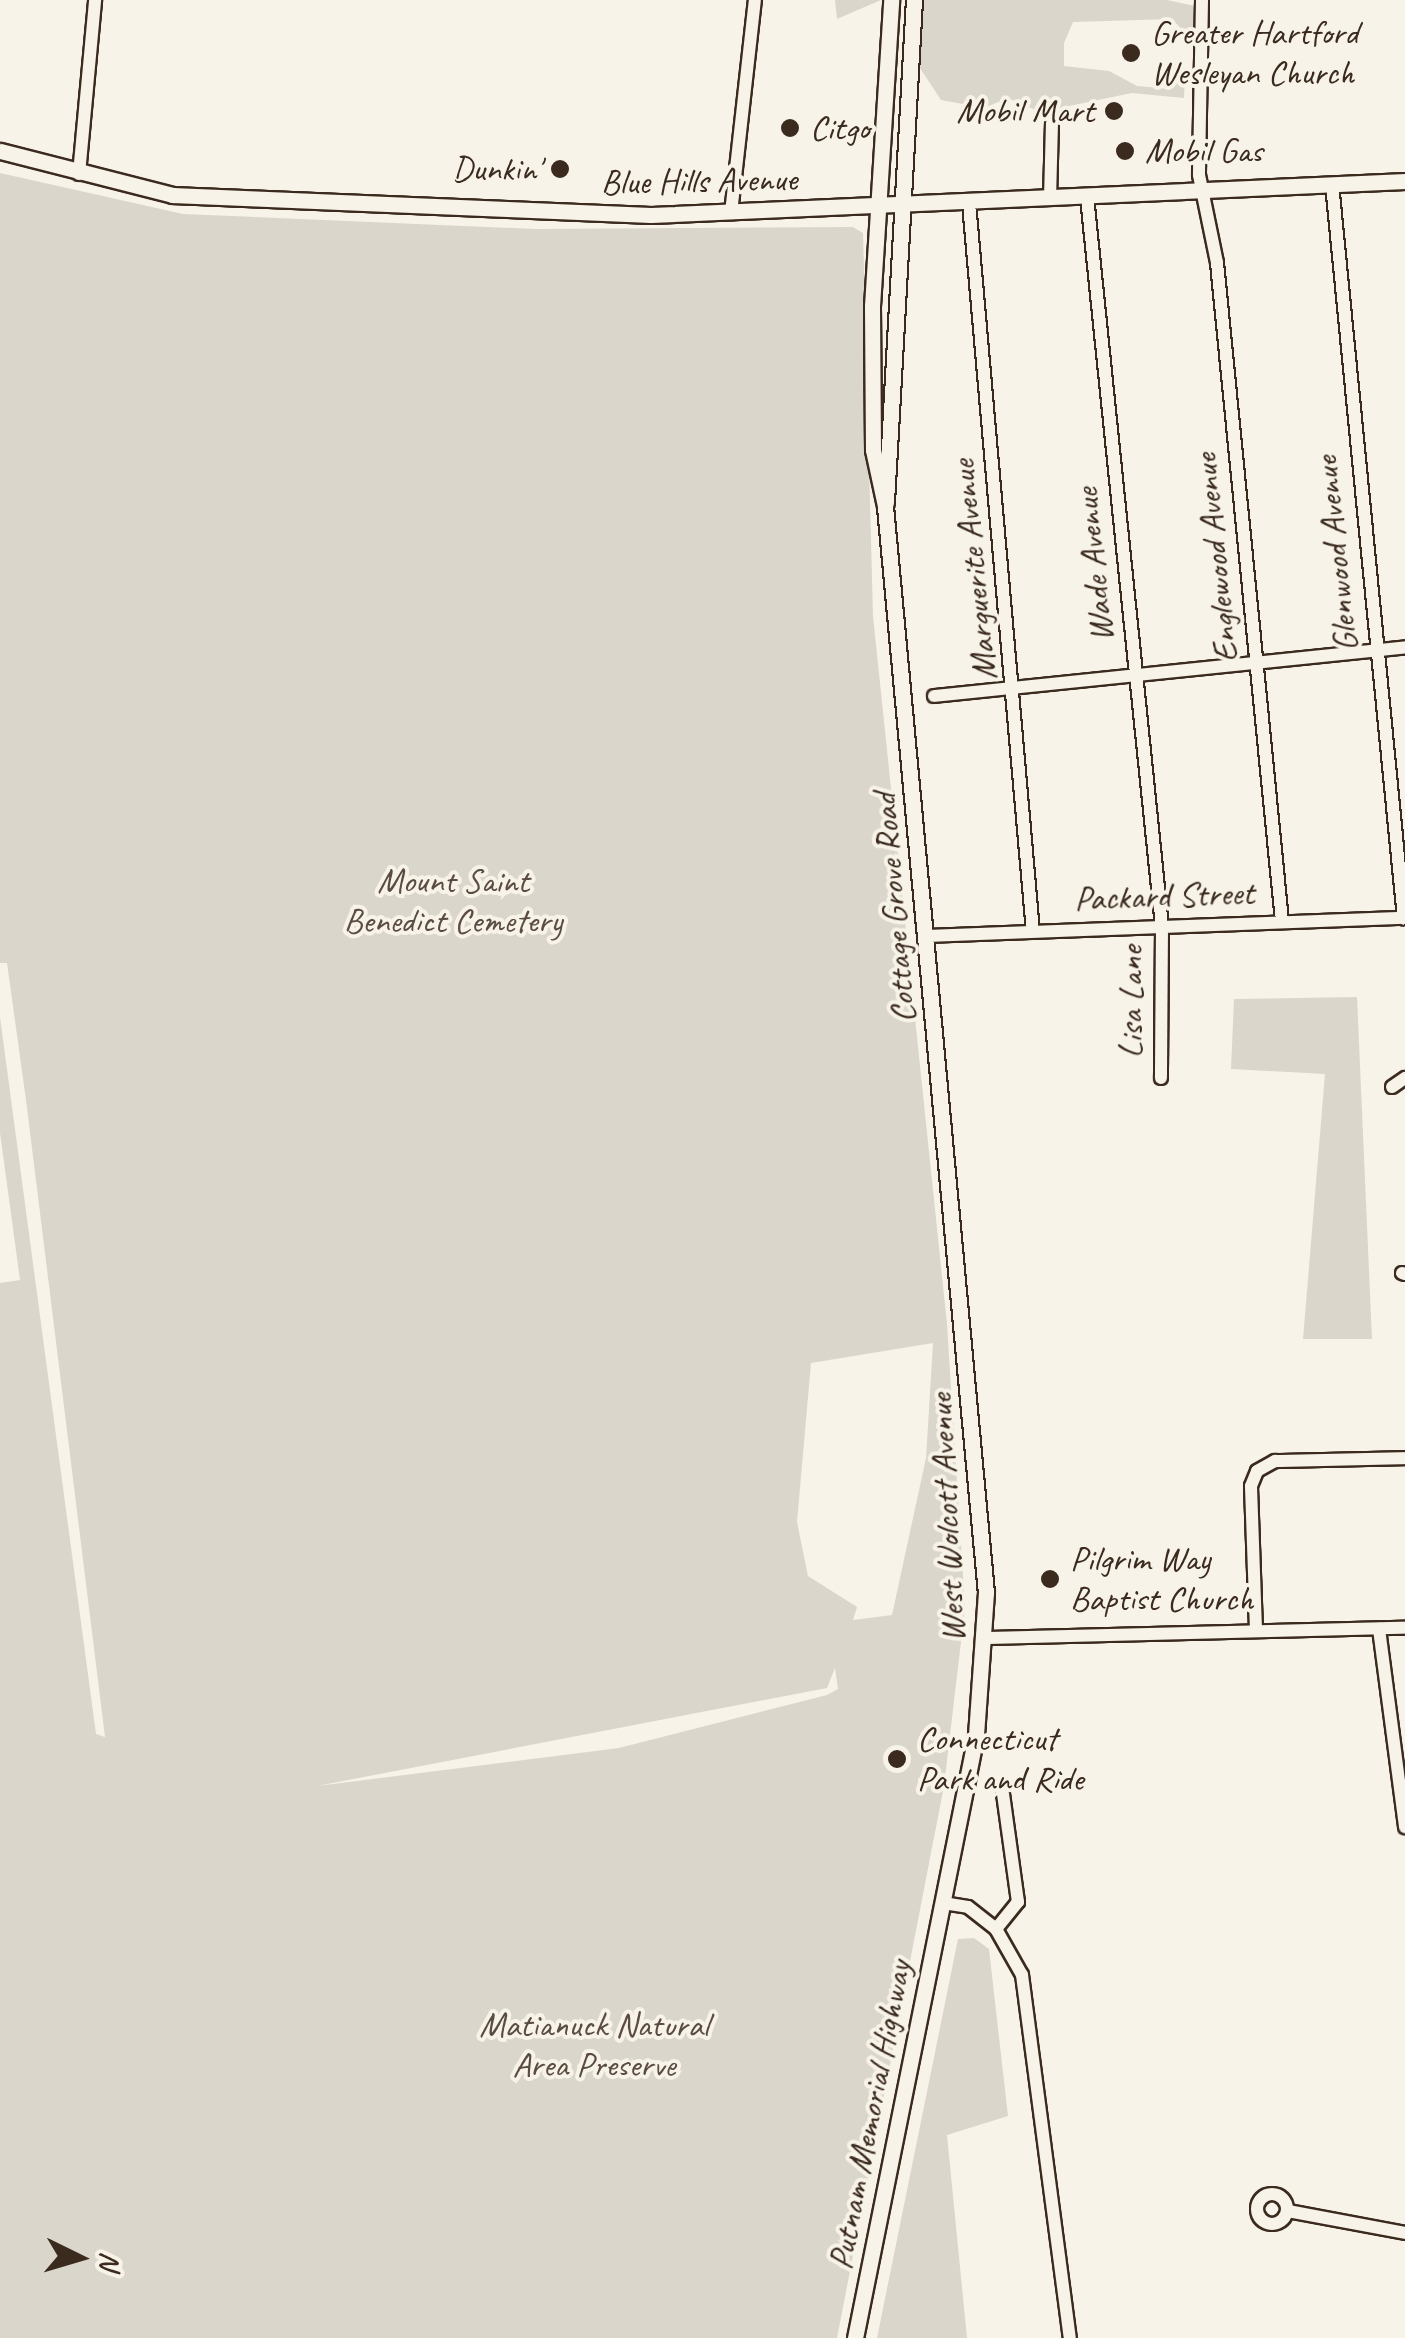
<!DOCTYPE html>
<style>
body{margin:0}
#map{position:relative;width:1405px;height:2338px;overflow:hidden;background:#f7f3e8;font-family:Caveat,sans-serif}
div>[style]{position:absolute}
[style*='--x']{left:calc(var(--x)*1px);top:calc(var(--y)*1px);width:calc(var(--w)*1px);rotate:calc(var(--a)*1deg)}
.green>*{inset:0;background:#dbd6cb}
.roads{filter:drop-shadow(2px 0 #3b2a1e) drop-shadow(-2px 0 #3b2a1e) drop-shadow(0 2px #3b2a1e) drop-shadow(0 -2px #3b2a1e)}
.minor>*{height:12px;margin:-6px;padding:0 6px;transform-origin:6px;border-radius:6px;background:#f7f3e8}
.minor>.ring{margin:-6px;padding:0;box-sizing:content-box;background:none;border:12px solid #f7f3e8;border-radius:50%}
.major>*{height:15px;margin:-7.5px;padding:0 7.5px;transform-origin:7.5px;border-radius:7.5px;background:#f7f3e8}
.dots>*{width:28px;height:28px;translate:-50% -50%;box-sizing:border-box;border:5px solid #f7f3e8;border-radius:50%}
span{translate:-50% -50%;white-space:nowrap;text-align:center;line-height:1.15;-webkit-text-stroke:8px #f7f3e8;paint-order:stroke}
.poi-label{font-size:35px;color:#3b2a1e}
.left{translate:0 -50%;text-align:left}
.right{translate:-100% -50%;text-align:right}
.street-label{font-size:35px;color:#3b2a1e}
.park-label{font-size:35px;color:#5b4c41}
.north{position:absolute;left:30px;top:2208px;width:100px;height:100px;-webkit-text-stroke:8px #f7f3e8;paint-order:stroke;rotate:95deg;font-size:28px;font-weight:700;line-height:40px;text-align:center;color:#3b2a1e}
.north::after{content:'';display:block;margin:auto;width:35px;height:45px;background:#3b2a1e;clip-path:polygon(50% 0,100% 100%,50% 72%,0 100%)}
</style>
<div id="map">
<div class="green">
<div style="clip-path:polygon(835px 0,881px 0,837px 19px)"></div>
<div style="clip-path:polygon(920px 0,1167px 0,1195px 6px,1195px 43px,1172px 19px,1073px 22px,1064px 43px,1064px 66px,1109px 71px,1137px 86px,1170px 89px,1185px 72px,1184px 98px,1132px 93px,1040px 112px,1008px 98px,984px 108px,941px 100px,916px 62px)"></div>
<div style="clip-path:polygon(evenodd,0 173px,183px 214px,536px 229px,853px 227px,863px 233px,873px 616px,947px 1324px,965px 1608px,944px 1786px,837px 2338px,0 2338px,0 1283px,20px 1280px,0 1133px,0 1017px,96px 1734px,105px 1737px,26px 1100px,7px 963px,0 963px,0 173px,933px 1343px,926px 1458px,892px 1615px,853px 1620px,857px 1607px,808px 1576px,797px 1522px,811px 1363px,933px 1343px,0 173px,835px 1668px,838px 1689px,827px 1695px,619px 1748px,317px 1786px,827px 1688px,835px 1668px)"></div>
<div style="clip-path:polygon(1357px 997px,1372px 1339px,1303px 1339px,1325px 1074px,1231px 1069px,1234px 999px)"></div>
<div style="clip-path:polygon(974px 1938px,989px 1949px,1008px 2116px,947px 2135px,967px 2338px,877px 2338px,958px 1939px)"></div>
</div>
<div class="roads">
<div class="minor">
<div style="--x:1202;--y:0;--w:175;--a:91"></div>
<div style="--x:1199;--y:175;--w:90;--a:78.4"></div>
<div style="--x:1217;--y:263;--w:661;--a:84.36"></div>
<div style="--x:79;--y:174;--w:175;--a:-84.7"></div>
<div style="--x:1332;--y:184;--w:738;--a:84.4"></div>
<div style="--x:1087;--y:197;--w:734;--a:84.13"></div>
<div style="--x:1162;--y:927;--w:151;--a:90.4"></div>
<div style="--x:1050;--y:199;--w:76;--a:-88.5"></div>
<div style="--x:969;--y:203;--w:731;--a:84.98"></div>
<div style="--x:731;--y:213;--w:214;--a:-83.6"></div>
<div style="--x:934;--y:696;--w:474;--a:-5.9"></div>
<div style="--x:926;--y:936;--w:479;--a:-2.2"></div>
<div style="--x:1392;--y:1087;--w:16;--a:-35"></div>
<div style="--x:1402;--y:1273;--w:3;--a:18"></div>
<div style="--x:1379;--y:1629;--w:200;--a:82.5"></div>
<div style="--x:1256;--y:1630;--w:144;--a:-92"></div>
<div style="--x:1251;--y:1486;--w:16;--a:-68"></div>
<div style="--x:1257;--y:1471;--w:21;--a:-29"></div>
<div style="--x:1275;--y:1461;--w:130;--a:-1.3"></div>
<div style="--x:984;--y:1638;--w:421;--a:-1.4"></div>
<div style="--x:943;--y:1903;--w:25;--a:9"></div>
<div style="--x:968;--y:1907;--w:36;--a:38"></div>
<div style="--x:996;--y:1929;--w:53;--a:60.5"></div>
<div style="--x:1022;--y:1975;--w:366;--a:82.5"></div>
<div style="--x:996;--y:1929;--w:35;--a:-51"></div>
<div style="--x:1018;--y:1902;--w:109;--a:-97.9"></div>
<div class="ring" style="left:1257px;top:2194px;width:18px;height:18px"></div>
<div style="--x:1288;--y:2211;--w:119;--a:10.6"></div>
</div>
<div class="major">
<div style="--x:0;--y:151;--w:178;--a:14.3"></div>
<div style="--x:172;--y:195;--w:479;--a:2.4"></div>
<div style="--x:651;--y:215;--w:755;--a:-2.58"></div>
<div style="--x:886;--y:502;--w:503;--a:-86.81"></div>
<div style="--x:855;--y:2338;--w:615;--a:-78.65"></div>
<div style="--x:976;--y:1735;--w:142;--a:-86"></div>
<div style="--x:986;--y:1593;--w:1092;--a:-95.31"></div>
<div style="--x:885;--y:506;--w:57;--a:-102.1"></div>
<div style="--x:873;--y:450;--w:144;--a:-90.4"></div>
<div style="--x:872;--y:306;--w:307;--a:-86.4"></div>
</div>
</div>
<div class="dots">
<div style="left:1131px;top:53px;background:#3b2a1e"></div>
<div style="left:1114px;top:111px;background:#3b2a1e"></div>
<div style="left:790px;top:128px;background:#3b2a1e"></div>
<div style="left:1125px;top:151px;background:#3b2a1e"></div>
<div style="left:560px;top:169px;background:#3b2a1e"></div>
<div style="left:1050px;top:1579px;background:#3b2a1e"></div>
<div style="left:897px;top:1759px;background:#3b2a1e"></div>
</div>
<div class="poi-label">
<span class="left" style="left:1151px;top:53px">Greater Hartford<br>Wesleyan Church</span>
<span class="right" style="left:1094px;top:111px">Mobil Mart</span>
<span class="left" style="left:810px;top:128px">Citgo</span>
<span class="left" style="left:1145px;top:151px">Mobil Gas</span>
<span class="right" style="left:540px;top:169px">Dunkin'</span>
<span class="left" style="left:1070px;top:1579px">Pilgrim Way<br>Baptist Church</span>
<span class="left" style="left:917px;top:1759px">Connecticut<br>Park and Ride</span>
</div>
<div class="street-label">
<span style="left:699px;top:181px;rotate:-1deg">Blue Hills Avenue</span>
<span style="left:1336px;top:554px;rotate:-96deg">Glenwood Avenue</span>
<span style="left:1216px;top:558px;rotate:-96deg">Englewood Avenue</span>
<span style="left:1094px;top:565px;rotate:-96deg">Wade Avenue</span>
<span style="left:974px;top:570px;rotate:-96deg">Marguerite Avenue</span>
<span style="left:1164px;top:896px;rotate:-2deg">Packard Street</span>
<span style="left:894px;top:908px;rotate:-95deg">Cottage Grove Road</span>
<span style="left:1131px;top:1002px;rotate:-90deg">Lisa Lane</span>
<span style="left:947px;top:1518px;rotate:-93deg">West Wolcott Avenue</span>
<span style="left:870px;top:2115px;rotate:-79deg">Putnam Memorial Highway</span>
</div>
<div class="park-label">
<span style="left:453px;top:901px">Mount Saint<br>Benedict Cemetery</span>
<span style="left:594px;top:2045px">Matianuck Natural<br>Area Preserve</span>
</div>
<div class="north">N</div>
</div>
